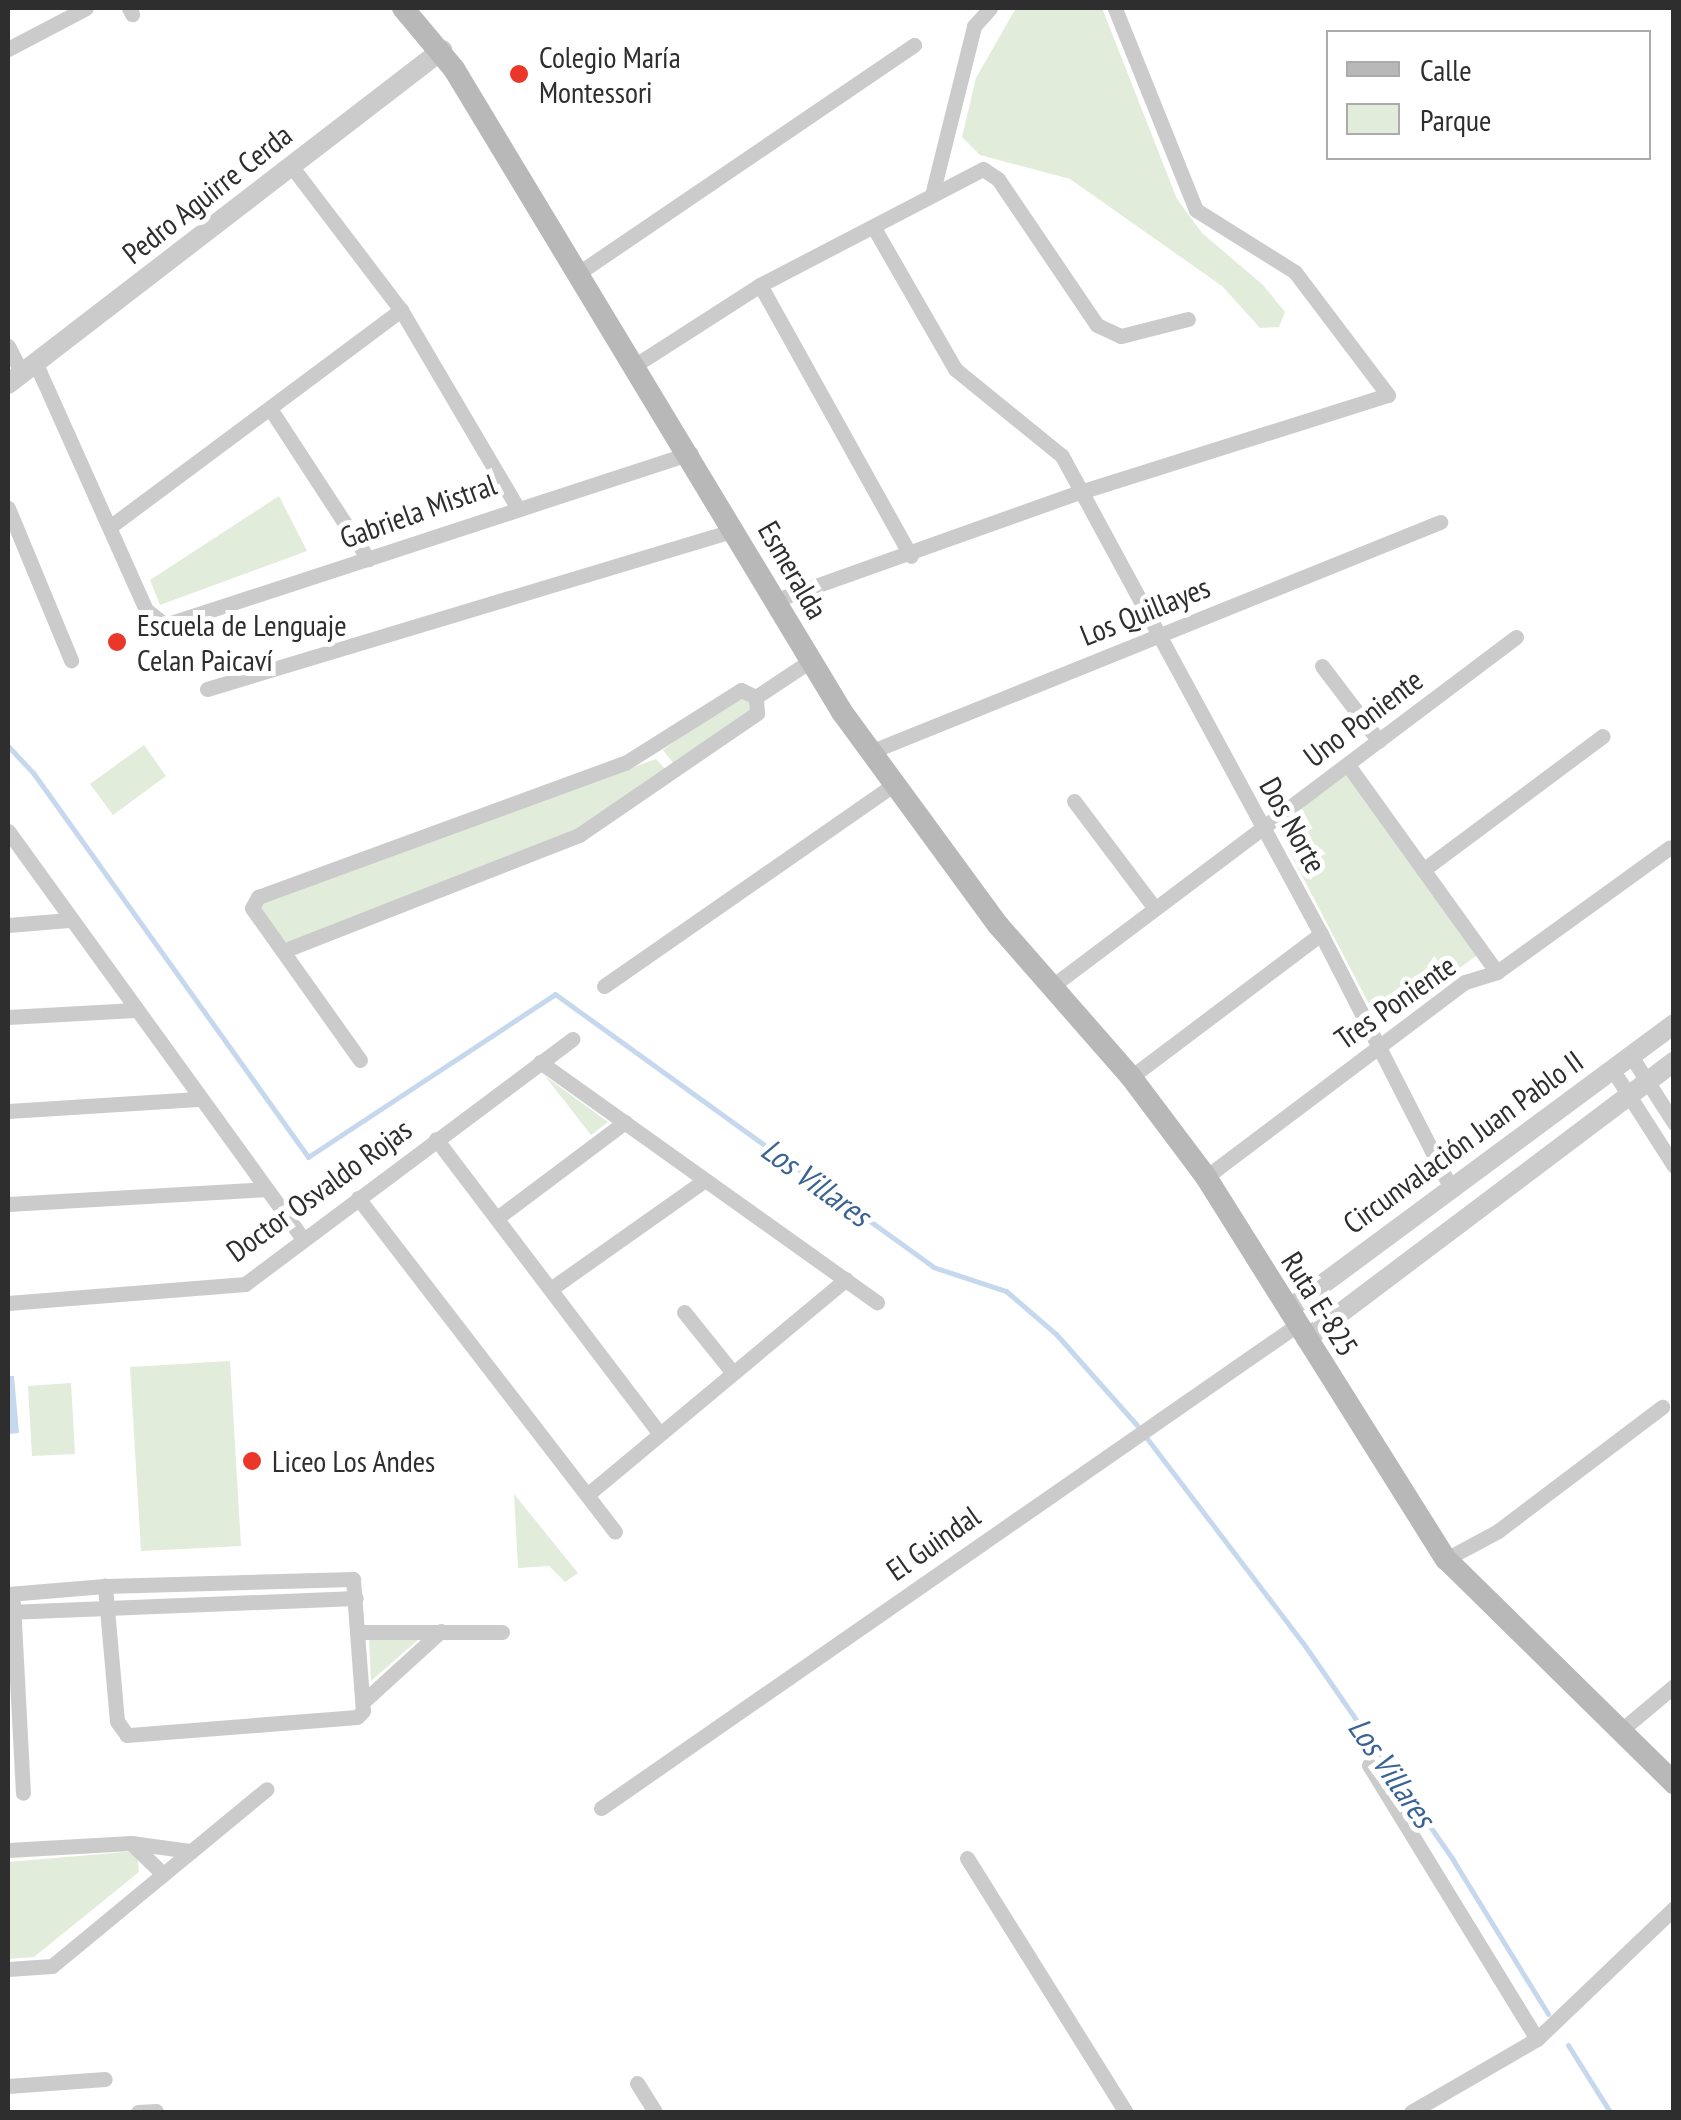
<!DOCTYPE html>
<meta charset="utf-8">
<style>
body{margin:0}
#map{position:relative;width:1681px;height:2120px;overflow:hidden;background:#fff;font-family:"PT Sans Narrow",sans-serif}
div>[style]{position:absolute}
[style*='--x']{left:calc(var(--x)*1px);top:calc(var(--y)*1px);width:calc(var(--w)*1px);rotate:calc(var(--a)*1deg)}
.green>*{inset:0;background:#e2ecdb}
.water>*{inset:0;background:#c6d8ed}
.stream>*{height:5px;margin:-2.5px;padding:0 2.5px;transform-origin:2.5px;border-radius:2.5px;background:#c6d8ed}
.minor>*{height:15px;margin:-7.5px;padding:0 7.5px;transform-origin:7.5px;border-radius:7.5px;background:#cbcbcb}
.tertiary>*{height:20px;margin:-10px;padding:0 10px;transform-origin:10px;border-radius:10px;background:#cbcbcb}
.secondary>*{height:22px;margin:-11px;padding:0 11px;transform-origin:11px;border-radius:11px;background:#b8b8b8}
.dots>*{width:28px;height:28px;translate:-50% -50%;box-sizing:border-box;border:5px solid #fff;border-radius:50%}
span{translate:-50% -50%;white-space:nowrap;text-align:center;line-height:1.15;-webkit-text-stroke:10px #fff;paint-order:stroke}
.poi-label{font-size:30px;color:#2e2e2e}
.left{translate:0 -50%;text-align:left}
.street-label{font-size:30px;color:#2e2e2e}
.water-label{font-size:32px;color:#396393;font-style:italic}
.frame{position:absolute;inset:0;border:10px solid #2e2e2e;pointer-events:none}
.legend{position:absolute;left:1326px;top:30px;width:325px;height:130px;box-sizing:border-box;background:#fff;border:2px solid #ababab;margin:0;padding:12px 18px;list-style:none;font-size:30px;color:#2e2e2e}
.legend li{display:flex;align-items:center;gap:20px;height:50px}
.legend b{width:50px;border:2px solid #ababab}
</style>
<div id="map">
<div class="green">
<div style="clip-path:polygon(1016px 8px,1102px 8px,1177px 199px,1202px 233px,1263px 285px,1285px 312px,1279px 327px,1260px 328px,1222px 286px,1070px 179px,980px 155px,962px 137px,976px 78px)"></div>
<div style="clip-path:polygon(279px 496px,307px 551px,160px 605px,150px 580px)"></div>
<div style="clip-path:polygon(741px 693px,754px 700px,752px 714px,677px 768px,663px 750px)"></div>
<div style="clip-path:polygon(144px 745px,166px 776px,113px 815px,90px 784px)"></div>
<div style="clip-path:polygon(656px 759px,667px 771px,574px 833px,284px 944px,261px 911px,262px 903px)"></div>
<div style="clip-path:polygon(1348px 771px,1479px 954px,1380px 1025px,1275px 824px)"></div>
<div style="clip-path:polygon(545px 1076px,608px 1122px,591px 1135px)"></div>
<div style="clip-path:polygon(230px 1361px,241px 1546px,141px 1551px,130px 1367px)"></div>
<div style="clip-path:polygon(71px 1383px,75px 1454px,32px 1456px,28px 1386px)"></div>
<div style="clip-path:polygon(514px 1494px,578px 1573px,565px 1582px,549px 1566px,518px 1568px)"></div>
<div style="clip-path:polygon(369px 1639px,419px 1639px,371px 1681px)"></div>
<div style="clip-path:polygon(137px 1851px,139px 1872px,34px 1957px,8px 1959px,8px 1862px)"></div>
</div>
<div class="water">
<div style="clip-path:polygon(8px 1376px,14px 1376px,19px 1433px,8px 1434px)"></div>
</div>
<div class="stream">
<div style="--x:8;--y:746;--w:38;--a:47"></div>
<div style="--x:34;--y:774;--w:471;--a:54.4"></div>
<div style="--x:308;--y:1157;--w:296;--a:-33.4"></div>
<div style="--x:555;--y:994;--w:466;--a:35.8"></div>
<div style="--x:933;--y:1267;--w:77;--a:18.2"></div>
<div style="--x:1006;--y:1291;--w:66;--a:40.7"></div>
<div style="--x:1056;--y:1334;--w:120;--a:48.4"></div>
<div style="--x:1136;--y:1424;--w:275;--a:52.7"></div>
<div style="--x:1303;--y:1643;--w:264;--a:55.3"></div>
<div style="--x:1453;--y:1860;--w:181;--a:58.3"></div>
<div style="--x:1568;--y:2045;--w:79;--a:57.9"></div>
</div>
<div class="minor">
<div style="--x:129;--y:8;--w:7;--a:63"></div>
<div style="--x:8;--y:49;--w:88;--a:-27.7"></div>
<div style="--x:292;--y:167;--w:180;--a:52.7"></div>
<div style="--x:401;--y:310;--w:226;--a:59.5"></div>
<div style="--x:932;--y:195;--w:174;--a:-76"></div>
<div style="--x:974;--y:26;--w:24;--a:-48"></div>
<div style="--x:874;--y:228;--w:163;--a:60.1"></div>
<div style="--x:955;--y:369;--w:138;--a:39.1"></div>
<div style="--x:1062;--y:456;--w:544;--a:61.55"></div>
<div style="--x:1321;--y:934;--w:285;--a:62.9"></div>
<div style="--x:580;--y:272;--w:404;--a:-34.2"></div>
<div style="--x:760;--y:285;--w:310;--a:60.9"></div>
<div style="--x:8;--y:346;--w:31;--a:63"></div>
<div style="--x:36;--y:364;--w:269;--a:65.9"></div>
<div style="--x:146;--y:610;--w:24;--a:38"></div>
<div style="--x:165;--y:625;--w:553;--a:-18.11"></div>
<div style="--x:637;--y:364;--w:146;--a:-32.7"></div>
<div style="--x:760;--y:285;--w:251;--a:-27.5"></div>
<div style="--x:983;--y:169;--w:18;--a:34"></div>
<div style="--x:998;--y:179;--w:176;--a:55.9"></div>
<div style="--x:1097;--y:325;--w:26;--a:25"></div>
<div style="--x:1121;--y:336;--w:69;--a:-14.2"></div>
<div style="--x:271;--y:410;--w:178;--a:56.9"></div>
<div style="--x:8;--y:508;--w:165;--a:67.5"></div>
<div style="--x:111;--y:526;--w:362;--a:-36.7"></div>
<div style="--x:776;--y:600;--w:319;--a:-19.6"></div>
<div style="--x:1077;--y:493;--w:326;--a:-17.5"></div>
<div style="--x:1388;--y:395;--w:154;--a:-127.1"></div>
<div style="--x:1295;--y:272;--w:117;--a:-147.9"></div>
<div style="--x:1196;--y:210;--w:218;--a:-111.9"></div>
<div style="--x:1322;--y:666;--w:94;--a:52.8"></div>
<div style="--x:207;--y:689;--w:551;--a:-16.76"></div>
<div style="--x:870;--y:752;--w:615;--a:-21.97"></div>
<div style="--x:1348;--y:765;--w:255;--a:54.3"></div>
<div style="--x:1074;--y:801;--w:133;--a:53"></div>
<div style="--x:8;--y:831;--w:503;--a:54.13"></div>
<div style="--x:1423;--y:870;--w:224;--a:-36.7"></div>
<div style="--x:8;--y:925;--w:61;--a:-4.7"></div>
<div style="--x:283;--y:951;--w:318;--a:-21.4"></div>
<div style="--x:579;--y:835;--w:216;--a:-34.4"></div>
<div style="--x:757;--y:713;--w:16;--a:-94"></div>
<div style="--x:604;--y:986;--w:352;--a:-34.8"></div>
<div style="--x:1051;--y:987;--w:582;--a:-36.97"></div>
<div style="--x:8;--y:1017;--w:127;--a:-3.2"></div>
<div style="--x:1631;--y:1056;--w:80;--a:57.3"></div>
<div style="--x:360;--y:1060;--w:186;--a:-125.4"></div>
<div style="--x:252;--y:908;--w:13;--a:-61"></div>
<div style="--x:258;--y:897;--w:391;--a:-20.1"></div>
<div style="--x:625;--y:763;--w:137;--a:-32.2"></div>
<div style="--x:741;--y:690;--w:17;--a:25"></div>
<div style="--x:756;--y:697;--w:65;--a:-33.7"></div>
<div style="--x:540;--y:1062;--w:414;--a:35.5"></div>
<div style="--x:1612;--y:1069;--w:115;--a:57.4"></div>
<div style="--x:1131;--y:1077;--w:238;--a:-37"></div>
<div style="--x:8;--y:1111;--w:190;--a:-3.6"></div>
<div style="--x:436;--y:1139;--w:370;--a:52.8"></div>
<div style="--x:1206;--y:1177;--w:324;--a:-37"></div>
<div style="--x:1465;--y:982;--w:34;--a:-17"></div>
<div style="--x:1497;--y:972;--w:213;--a:-35.8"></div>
<div style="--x:358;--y:1198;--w:421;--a:52.4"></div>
<div style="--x:8;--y:1204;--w:258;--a:-3.3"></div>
<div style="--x:497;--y:1218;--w:160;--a:-36.9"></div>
<div style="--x:552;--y:1288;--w:187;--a:-35.2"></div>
<div style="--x:8;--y:1303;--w:238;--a:-4.6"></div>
<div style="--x:245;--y:1284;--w:409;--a:-36.8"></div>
<div style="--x:684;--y:1312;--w:78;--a:51.2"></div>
<div style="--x:587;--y:1495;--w:337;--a:-39.8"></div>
<div style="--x:1446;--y:1559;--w:59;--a:-28.3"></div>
<div style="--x:1498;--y:1531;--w:206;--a:-37.1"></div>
<div style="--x:8;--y:1594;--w:97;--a:-4.7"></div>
<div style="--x:105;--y:1586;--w:248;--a:-1.6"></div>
<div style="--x:353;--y:1579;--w:132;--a:85.7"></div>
<div style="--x:363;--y:1711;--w:8;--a:135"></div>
<div style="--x:357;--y:1717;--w:231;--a:175.5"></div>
<div style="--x:127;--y:1735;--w:17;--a:-126"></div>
<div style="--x:117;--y:1721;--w:136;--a:-95.1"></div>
<div style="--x:13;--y:1603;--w:190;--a:87"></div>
<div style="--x:8;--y:1612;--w:348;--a:-2.3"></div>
<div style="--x:358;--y:1632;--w:144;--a:0"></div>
<div style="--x:364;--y:1701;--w:104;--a:-42.3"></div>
<div style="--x:1619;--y:1732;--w:72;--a:-39.9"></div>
<div style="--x:1369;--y:1765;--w:321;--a:58.5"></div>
<div style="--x:601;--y:1808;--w:847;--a:-34.76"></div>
<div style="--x:131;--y:1843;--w:45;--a:44.1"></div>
<div style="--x:8;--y:1850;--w:123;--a:-3.3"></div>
<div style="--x:131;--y:1843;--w:61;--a:7.6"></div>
<div style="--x:967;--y:1858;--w:300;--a:58"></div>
<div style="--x:8;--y:1969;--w:44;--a:-3.9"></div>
<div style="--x:52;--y:1966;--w:278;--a:-39.5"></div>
<div style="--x:637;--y:2083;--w:34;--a:58"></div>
<div style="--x:8;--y:2086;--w:97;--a:-4.1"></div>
<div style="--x:138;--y:2112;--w:18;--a:-3"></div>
<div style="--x:1411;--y:2112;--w:146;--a:-30.1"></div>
<div style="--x:1537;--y:2039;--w:190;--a:-43.7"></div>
</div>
<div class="tertiary">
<div style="--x:8;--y:384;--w:548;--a:-37.58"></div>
<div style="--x:1289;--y:1309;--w:479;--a:-36.5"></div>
<div style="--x:1306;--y:1339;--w:461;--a:-37"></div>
</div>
<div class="secondary">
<div style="--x:403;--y:8;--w:80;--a:50.1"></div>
<div style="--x:454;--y:69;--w:751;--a:58.89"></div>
<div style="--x:842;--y:712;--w:264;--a:53.8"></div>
<div style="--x:998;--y:925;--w:202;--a:48.8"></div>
<div style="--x:1131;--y:1077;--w:125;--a:53.1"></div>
<div style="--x:1206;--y:1177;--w:451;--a:57.9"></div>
<div style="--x:1446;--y:1559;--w:320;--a:44.5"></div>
</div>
<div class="dots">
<div style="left:519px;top:74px;background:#eb372a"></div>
<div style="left:117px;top:642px;background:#eb372a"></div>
<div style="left:252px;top:1461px;background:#eb372a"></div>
</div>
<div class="poi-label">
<span class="left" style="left:539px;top:74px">Colegio María<br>Montessori</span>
<span class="left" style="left:137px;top:642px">Escuela de Lenguaje<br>Celan Paicaví</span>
<span class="left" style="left:272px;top:1461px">Liceo Los Andes</span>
</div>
<div class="street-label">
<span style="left:207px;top:194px;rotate:-38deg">Pedro Aguirre Cerda</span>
<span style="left:418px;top:511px;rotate:-20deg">Gabriela Mistral</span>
<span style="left:793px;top:570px;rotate:60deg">Esmeralda</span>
<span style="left:1145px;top:611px;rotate:-22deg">Los Quillayes</span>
<span style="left:1363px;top:718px;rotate:-37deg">Uno Poniente</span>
<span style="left:1293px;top:825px;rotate:61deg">Dos Norte</span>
<span style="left:1395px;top:1002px;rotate:-35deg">Tres Poniente</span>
<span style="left:1463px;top:1142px;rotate:-36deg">Circunvalación Juan Pablo II</span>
<span style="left:319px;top:1190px;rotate:-36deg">Doctor Osvaldo Rojas</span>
<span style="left:1320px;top:1304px;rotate:58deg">Ruta E-825</span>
<span style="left:933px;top:1543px;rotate:-35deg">El Guindal</span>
</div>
<div class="water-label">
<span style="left:816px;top:1182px;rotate:36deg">Los Villares</span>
<span style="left:1392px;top:1772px;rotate:55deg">Los Villares</span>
</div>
<div class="frame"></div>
<ul class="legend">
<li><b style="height:12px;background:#b8b8b8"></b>Calle</li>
<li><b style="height:28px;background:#e2ecdb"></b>Parque</li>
</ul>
</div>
